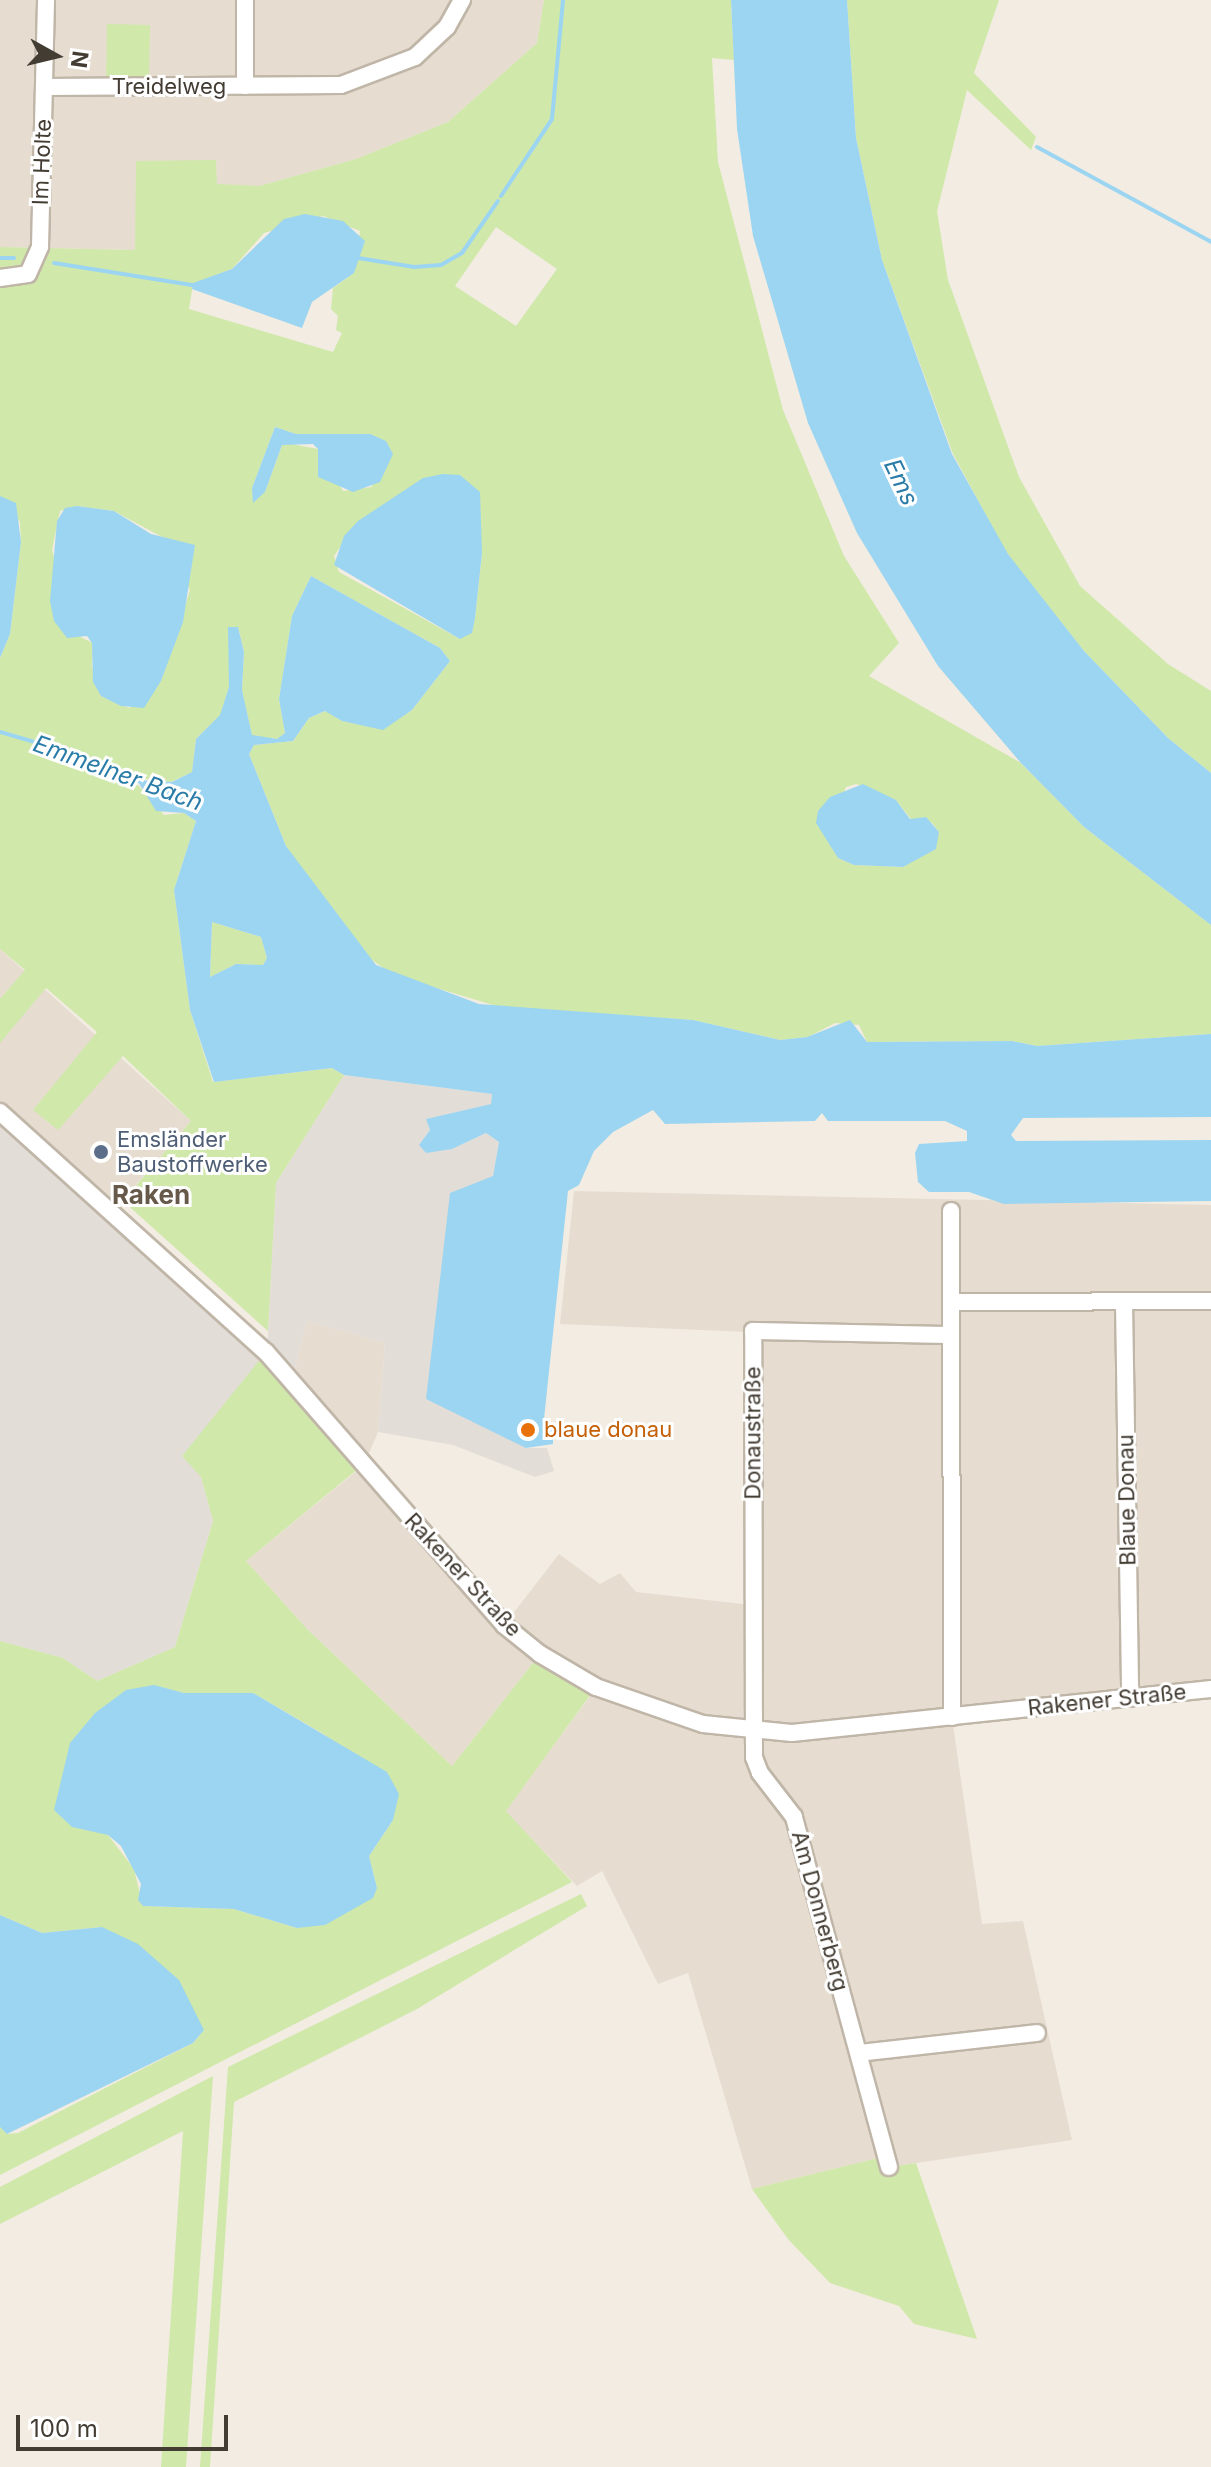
<!DOCTYPE html>
<meta charset="utf-8">
<style>
body{margin:0}
#map{position:relative;width:1211px;height:2467px;overflow:hidden;background:#f2ece2;font-family:Inter,sans-serif}
div>[style]{position:absolute}
[style*='--x']{left:calc(var(--x)*1px);top:calc(var(--y)*1px);width:calc(var(--w)*1px);rotate:calc(var(--a)*1deg)}
.residential>*{inset:0;background:#e6ddd0}
.industrial>*{inset:0;background:#e3ddd8}
.green>*{inset:0;background:#d0e8aa}
.water>*{inset:0;background:#9cd5f1}
.stream>*{height:4px;margin:-2px;padding:0 2px;transform-origin:2px;border-radius:2px;background:#9cd5f1}
.roads{filter:drop-shadow(2px 0 #c0b6a8) drop-shadow(-2px 0 #c0b6a8) drop-shadow(0 2px #c0b6a8) drop-shadow(0 -2px #c0b6a8)}
.minor>*{height:16px;margin:-8px;padding:0 8px;transform-origin:8px;border-radius:8px;background:#fff}
.dots>*{width:22px;height:22px;translate:-50% -50%;box-sizing:border-box;border:4px solid #fff;border-radius:50%}
span{translate:-50% -50%;white-space:nowrap;text-align:center;line-height:1.15;-webkit-text-stroke:6px #fff;paint-order:stroke}
.street-label{font-size:22px;color:#433c33}
.service-label{font-size:22px;color:#4e5e75}
.left{translate:0 -50%;text-align:left}
.food-label{font-size:22px;color:#c56008}
.water-label{font-size:24px;color:#2a7ca8;font-style:italic}
.quarter-label{font-size:26px;color:#66594a;font-weight:700}
.north{position:absolute;left:16px;top:16px;width:80px;height:80px;-webkit-text-stroke:6px #fff;paint-order:stroke;rotate:98deg;font-size:22px;font-weight:700;line-height:32px;text-align:center;color:#433c33}
.north::after{content:'';display:block;margin:auto;width:28px;height:36px;background:#433c33;clip-path:polygon(50% 0,100% 100%,50% 72%,0 100%)}
.scale{position:absolute;left:16px;top:2415px;width:212px;height:36px;box-sizing:border-box;border:4px solid #433c33;border-top:0;padding-left:10px;font-size:24px;line-height:28px;white-space:nowrap;color:#433c33;-webkit-text-stroke:6px #fff;paint-order:stroke}
</style>
<div id="map">
<div class="residential">
<div style="clip-path:polygon(0 0,544px 0,537px 43px,448px 122px,356px 159px,259px 186px,217px 185px,216px 161px,136px 161px,136px 250px,0 247px)"></div>
<div style="clip-path:polygon(0 949px,191px 1121px,112px 1213px,0 1112px)"></div>
<div style="clip-path:polygon(574px 1191px,1211px 1205px,1211px 1693px,952px 1718px,982px 1924px,1023px 1921px,1072px 2140px,889px 2167px,886px 2156px,752px 2189px,688px 1973px,658px 1984px,602px 1871px,577px 1886px,505px 1811px,596px 1688px,540px 1654px,452px 1766px,307px 1629px,246px 1561px,364px 1465px,292px 1380px,307px 1321px,385px 1343px,378px 1432px,364px 1465px,505px 1624px,559px 1554px,600px 1584px,620px 1573px,636px 1592px,752px 1605px,748px 1332px,560px 1324px)"></div>
</div>
<div class="industrial">
<div style="clip-path:polygon(344px 1075px,492px 1094px,491px 1104px,427px 1119px,430px 1130px,419px 1145px,452px 1149px,486px 1133px,499px 1142px,493px 1176px,526px 1448px,547px 1448px,554px 1471px,535px 1477px,453px 1445px,378px 1432px,385px 1343px,307px 1321px,292px 1380px,201px 1477px,213px 1521px,175px 1647px,97px 1681px,63px 1658px,0 1641px,0 1112px,267px 1351px,276px 1183px)"></div>
</div>
<div class="green">
<div style="clip-path:polygon(evenodd,544px 0,731px 0,734px 60px,712px 58px,718px 162px,783px 410px,844px 556px,899px 643px,869px 676px,1021px 763px,1084px 827px,1211px 925px,1211px 1034px,1037px 1046px,1012px 1041px,867px 1042px,859px 1025px,835px 1023px,808px 1037px,780px 1040px,693px 1020px,503px 1008px,393px 975px,368px 957px,308px 881px,286px 846px,249px 754px,254px 745px,293px 741px,309px 718px,326px 711px,342px 721px,383px 729px,412px 710px,450px 661px,440px 648px,311px 576px,292px 616px,279px 699px,285px 733px,277px 739px,252px 736px,242px 690px,244px 652px,238px 627px,229px 628px,229px 687px,221px 715px,196px 739px,192px 772px,171px 782px,115px 775px,139px 786px,164px 815px,184px 813px,196px 821px,174px 890px,190px 1010px,213px 1082px,332px 1068px,344px 1075px,276px 1183px,268px 1331px,123px 1201px,191px 1121px,123px 1056px,58px 1130px,33px 1110px,97px 1032px,46px 988px,0 1043px,0 999px,25px 970px,0 949px,0 658px,10px 634px,21px 542px,20px 522px,0 496px,0 247px,135px 250px,136px 161px,216px 160px,217px 184px,259px 186px,356px 159px,448px 122px,537px 43px,544px 0,323px 216px,360px 231px,354px 273px,333px 288px,331px 309px,338px 316px,336px 330px,342px 333px,333px 352px,189px 309px,193px 284px,232px 269px,264px 233px,323px 216px,544px 0,496px 227px,557px 269px,516px 326px,455px 286px,496px 227px,544px 0,275px 427px,296px 434px,370px 434px,372px 487px,343px 491px,318px 449px,291px 444px,282px 445px,265px 492px,252px 488px,275px 427px,544px 0,77px 506px,114px 511px,162px 537px,190px 590px,161px 681px,129px 708px,101px 696px,92px 667px,93px 643px,76px 635px,52px 550px,60px 511px,77px 506px,544px 0,358px 521px,482px 553px,475px 618px,460px 639px,339px 572px,334px 556px,358px 521px,544px 0,856px 784px,896px 800px,911px 819px,932px 823px,939px 832px,930px 849px,903px 867px,854px 865px,838px 858px,827px 836px,846px 787px,856px 784px)"></div>
<div style="clip-path:polygon(847px 0,999px 0,974px 73px,1036px 137px,1031px 150px,967px 90px,937px 211px,948px 280px,1019px 477px,1080px 586px,1168px 664px,1211px 691px,1211px 773px,1168px 738px,1084px 651px,1007px 554px,953px 454px,882px 260px,856px 138px)"></div>
<div style="clip-path:polygon(107px 24px,150px 25px,149px 81px,106px 81px)"></div>
<div style="clip-path:polygon(212px 922px,261px 937px,267px 958px,263px 965px,236px 964px,210px 977px)"></div>
<div style="clip-path:polygon(evenodd,266px 1352px,364px 1464px,246px 1561px,307px 1629px,452px 1766px,540px 1654px,596px 1687px,506px 1811px,572px 1882px,0 2175px,0 2127px,7px 2134px,18px 2133px,193px 2043px,204px 2030px,102px 1927px,42px 1933px,0 1915px,0 1641px,63px 1658px,97px 1681px,175px 1647px,213px 1521px,201px 1477px,182px 1456px,266px 1352px,153px 1686px,184px 1693px,253px 1693px,325px 1735px,393px 1820px,369px 1856px,377px 1888px,297px 1928px,234px 1909px,143px 1906px,134px 1869px,108px 1835px,153px 1686px)"></div>
<div style="clip-path:polygon(581px 1894px,587px 1906px,417px 2009px,234px 2102px,210px 2467px,200px 2467px,228px 2067px)"></div>
<div style="clip-path:polygon(213px 2076px,186px 2467px,161px 2467px,183px 2131px,0 2224px,0 2187px)"></div>
<div style="clip-path:polygon(886px 2156px,890px 2167px,916px 2163px,977px 2339px,914px 2324px,899px 2306px,830px 2283px,788px 2239px,752px 2189px)"></div>
</div>
<div class="water">
<div style="clip-path:polygon(731px 0,847px 0,856px 138px,882px 260px,952px 454px,1008px 554px,1084px 651px,1168px 738px,1211px 773px,1211px 925px,1084px 827px,1021px 763px,938px 666px,857px 533px,808px 423px,753px 236px,737px 129px)"></div>
<div style="clip-path:polygon(305px 214px,343px 221px,365px 241px,354px 273px,312px 302px,302px 328px,192px 289px,193px 283px,232px 269px,284px 219px)"></div>
<div style="clip-path:polygon(275px 427px,296px 434px,370px 434px,386px 441px,393px 454px,380px 482px,353px 492px,318px 477px,318px 449px,313px 444px,282px 445px,265px 492px,253px 503px,252px 488px)"></div>
<div style="clip-path:polygon(443px 474px,460px 475px,480px 492px,482px 553px,475px 618px,472px 633px,460px 639px,334px 565px,344px 536px,358px 521px,423px 478px)"></div>
<div style="clip-path:polygon(0 496px,16px 503px,21px 542px,10px 634px,0 658px)"></div>
<div style="clip-path:polygon(77px 506px,114px 511px,151px 534px,195px 545px,183px 622px,161px 681px,144px 708px,121px 706px,101px 696px,93px 682px,92px 643px,87px 636px,67px 638px,54px 621px,50px 601px,57px 521px,65px 508px)"></div>
<div style="clip-path:polygon(evenodd,311px 576px,440px 648px,450px 661px,412px 710px,383px 730px,342px 721px,325px 711px,309px 718px,293px 741px,254px 745px,249px 754px,286px 846px,376px 965px,479px 1004px,693px 1020px,780px 1040px,807px 1037px,850px 1020px,867px 1042px,1012px 1041px,1037px 1046px,1211px 1034px,1211px 1117px,1023px 1118px,1011px 1135px,1016px 1141px,1211px 1140px,1211px 1201px,1004px 1204px,969px 1192px,929px 1192px,918px 1182px,915px 1153px,919px 1144px,967px 1141px,967px 1131px,945px 1121px,828px 1121px,822px 1113px,815px 1121px,665px 1124px,653px 1110px,613px 1132px,594px 1151px,579px 1185px,568px 1191px,544px 1419px,553px 1426px,553px 1444px,526px 1448px,426px 1399px,450px 1193px,493px 1176px,499px 1142px,486px 1133px,452px 1149px,426px 1153px,419px 1145px,430px 1130px,426px 1119px,491px 1104px,492px 1094px,344px 1075px,332px 1068px,214px 1082px,190px 1010px,174px 890px,196px 821px,184px 813px,156px 811px,137px 780px,172px 782px,192px 772px,196px 739px,220px 715px,229px 687px,228px 627px,238px 627px,244px 652px,242px 690px,252px 735px,277px 739px,285px 733px,279px 699px,292px 616px,311px 576px,212px 922px,261px 937px,267px 958px,263px 965px,236px 964px,210px 977px,212px 922px)"></div>
<div style="clip-path:polygon(863px 784px,896px 800px,910px 819px,926px 817px,939px 832px,936px 849px,903px 867px,854px 865px,838px 858px,816px 823px,818px 811px,830px 797px)"></div>
<div style="clip-path:polygon(154px 1685px,184px 1693px,253px 1693px,387px 1772px,399px 1794px,393px 1820px,369px 1856px,377px 1888px,373px 1898px,325px 1925px,297px 1928px,234px 1909px,143px 1906px,138px 1900px,141px 1884px,121px 1846px,108px 1835px,72px 1827px,54px 1810px,70px 1743px,95px 1713px,126px 1690px)"></div>
<div style="clip-path:polygon(0 1915px,42px 1933px,102px 1927px,138px 1944px,179px 1980px,204px 2030px,193px 2043px,7px 2134px,0 2127px)"></div>
</div>
<div class="stream">
<div style="--x:1037;--y:147;--w:198;--a:28.6"></div>
<div style="--x:501;--y:196;--w:92;--a:-56.5"></div>
<div style="--x:552;--y:119;--w:120;--a:-84.7"></div>
<div style="--x:0;--y:258;--w:14;--a:0"></div>
<div style="--x:358;--y:258;--w:57;--a:9.1"></div>
<div style="--x:414;--y:267;--w:27;--a:-4"></div>
<div style="--x:441;--y:265;--w:24;--a:-30"></div>
<div style="--x:462;--y:253;--w:63;--a:-55.3"></div>
<div style="--x:54;--y:263;--w:146;--a:9.1"></div>
<div style="--x:0;--y:732;--w:82;--a:16.2"></div>
<div style="--x:79;--y:755;--w:68;--a:23.5"></div>
</div>
<div class="roads">
<div class="minor">
<div style="--x:245;--y:86;--w:86;--a:-90"></div>
<div style="--x:44;--y:87;--w:297;--a:-0.4"></div>
<div style="--x:341;--y:85;--w:79;--a:-20.7"></div>
<div style="--x:415;--y:57;--w:44;--a:-43.2"></div>
<div style="--x:447;--y:27;--w:31;--a:-61"></div>
<div style="--x:0;--y:278;--w:28;--a:-8"></div>
<div style="--x:28;--y:274;--w:30;--a:-66"></div>
<div style="--x:40;--y:247;--w:247;--a:-88.6"></div>
<div style="--x:0;--y:1112;--w:358;--a:42.1"></div>
<div style="--x:266;--y:1352;--w:362;--a:48.9"></div>
<div style="--x:504;--y:1625;--w:46;--a:38.9"></div>
<div style="--x:540;--y:1654;--w:65;--a:30.5"></div>
<div style="--x:596;--y:1687;--w:113;--a:19.1"></div>
<div style="--x:703;--y:1724;--w:89;--a:5.8"></div>
<div style="--x:792;--y:1733;--w:421;--a:-6"></div>
<div style="--x:951;--y:1211;--w:506;--a:89.89"></div>
<div style="--x:951;--y:1302;--w:260;--a:-0.2"></div>
<div style="--x:1124;--y:1302;--w:396;--a:89.1"></div>
<div style="--x:859;--y:2053;--w:179;--a:-6.4"></div>
<div style="--x:889;--y:2167;--w:363;--a:-105.2"></div>
<div style="--x:794;--y:1817;--w:56;--a:-127.7"></div>
<div style="--x:760;--y:1773;--w:17;--a:-111"></div>
<div style="--x:754;--y:1757;--w:426;--a:-90.1"></div>
<div style="--x:753;--y:1331;--w:197;--a:1.2"></div>
</div>
</div>
<div class="dots">
<div style="left:101px;top:1152px;background:#5c6f8a"></div>
<div style="left:528px;top:1430px;background:#e8710a"></div>
</div>
<div class="street-label">
<span style="left:169px;top:87px">Treidelweg</span>
<span style="left:42px;top:162px;rotate:-88deg">Im Holte</span>
<span style="left:753px;top:1433px;rotate:-90deg">Donaustraße</span>
<span style="left:1127px;top:1500px;rotate:-91deg">Blaue Donau</span>
<span style="left:463px;top:1575px;rotate:47deg">Rakener Straße</span>
<span style="left:1107px;top:1700px;rotate:-6deg">Rakener Straße</span>
<span style="left:820px;top:1911px;rotate:75deg">Am Donnerberg</span>
</div>
<div class="service-label">
<span class="left" style="left:117px;top:1152px">Emsländer<br>Baustoffwerke</span>
</div>
<div class="food-label">
<span class="left" style="left:544px;top:1430px">blaue donau</span>
</div>
<div class="water-label">
<span style="left:901px;top:482px;rotate:65deg">Ems</span>
<span style="left:118px;top:773px;rotate:20deg">Emmelner Bach</span>
</div>
<div class="quarter-label">
<span style="left:151px;top:1195px">Raken</span>
</div>
<div class="north">N</div>
<div class="scale">100 m</div>
</div>
